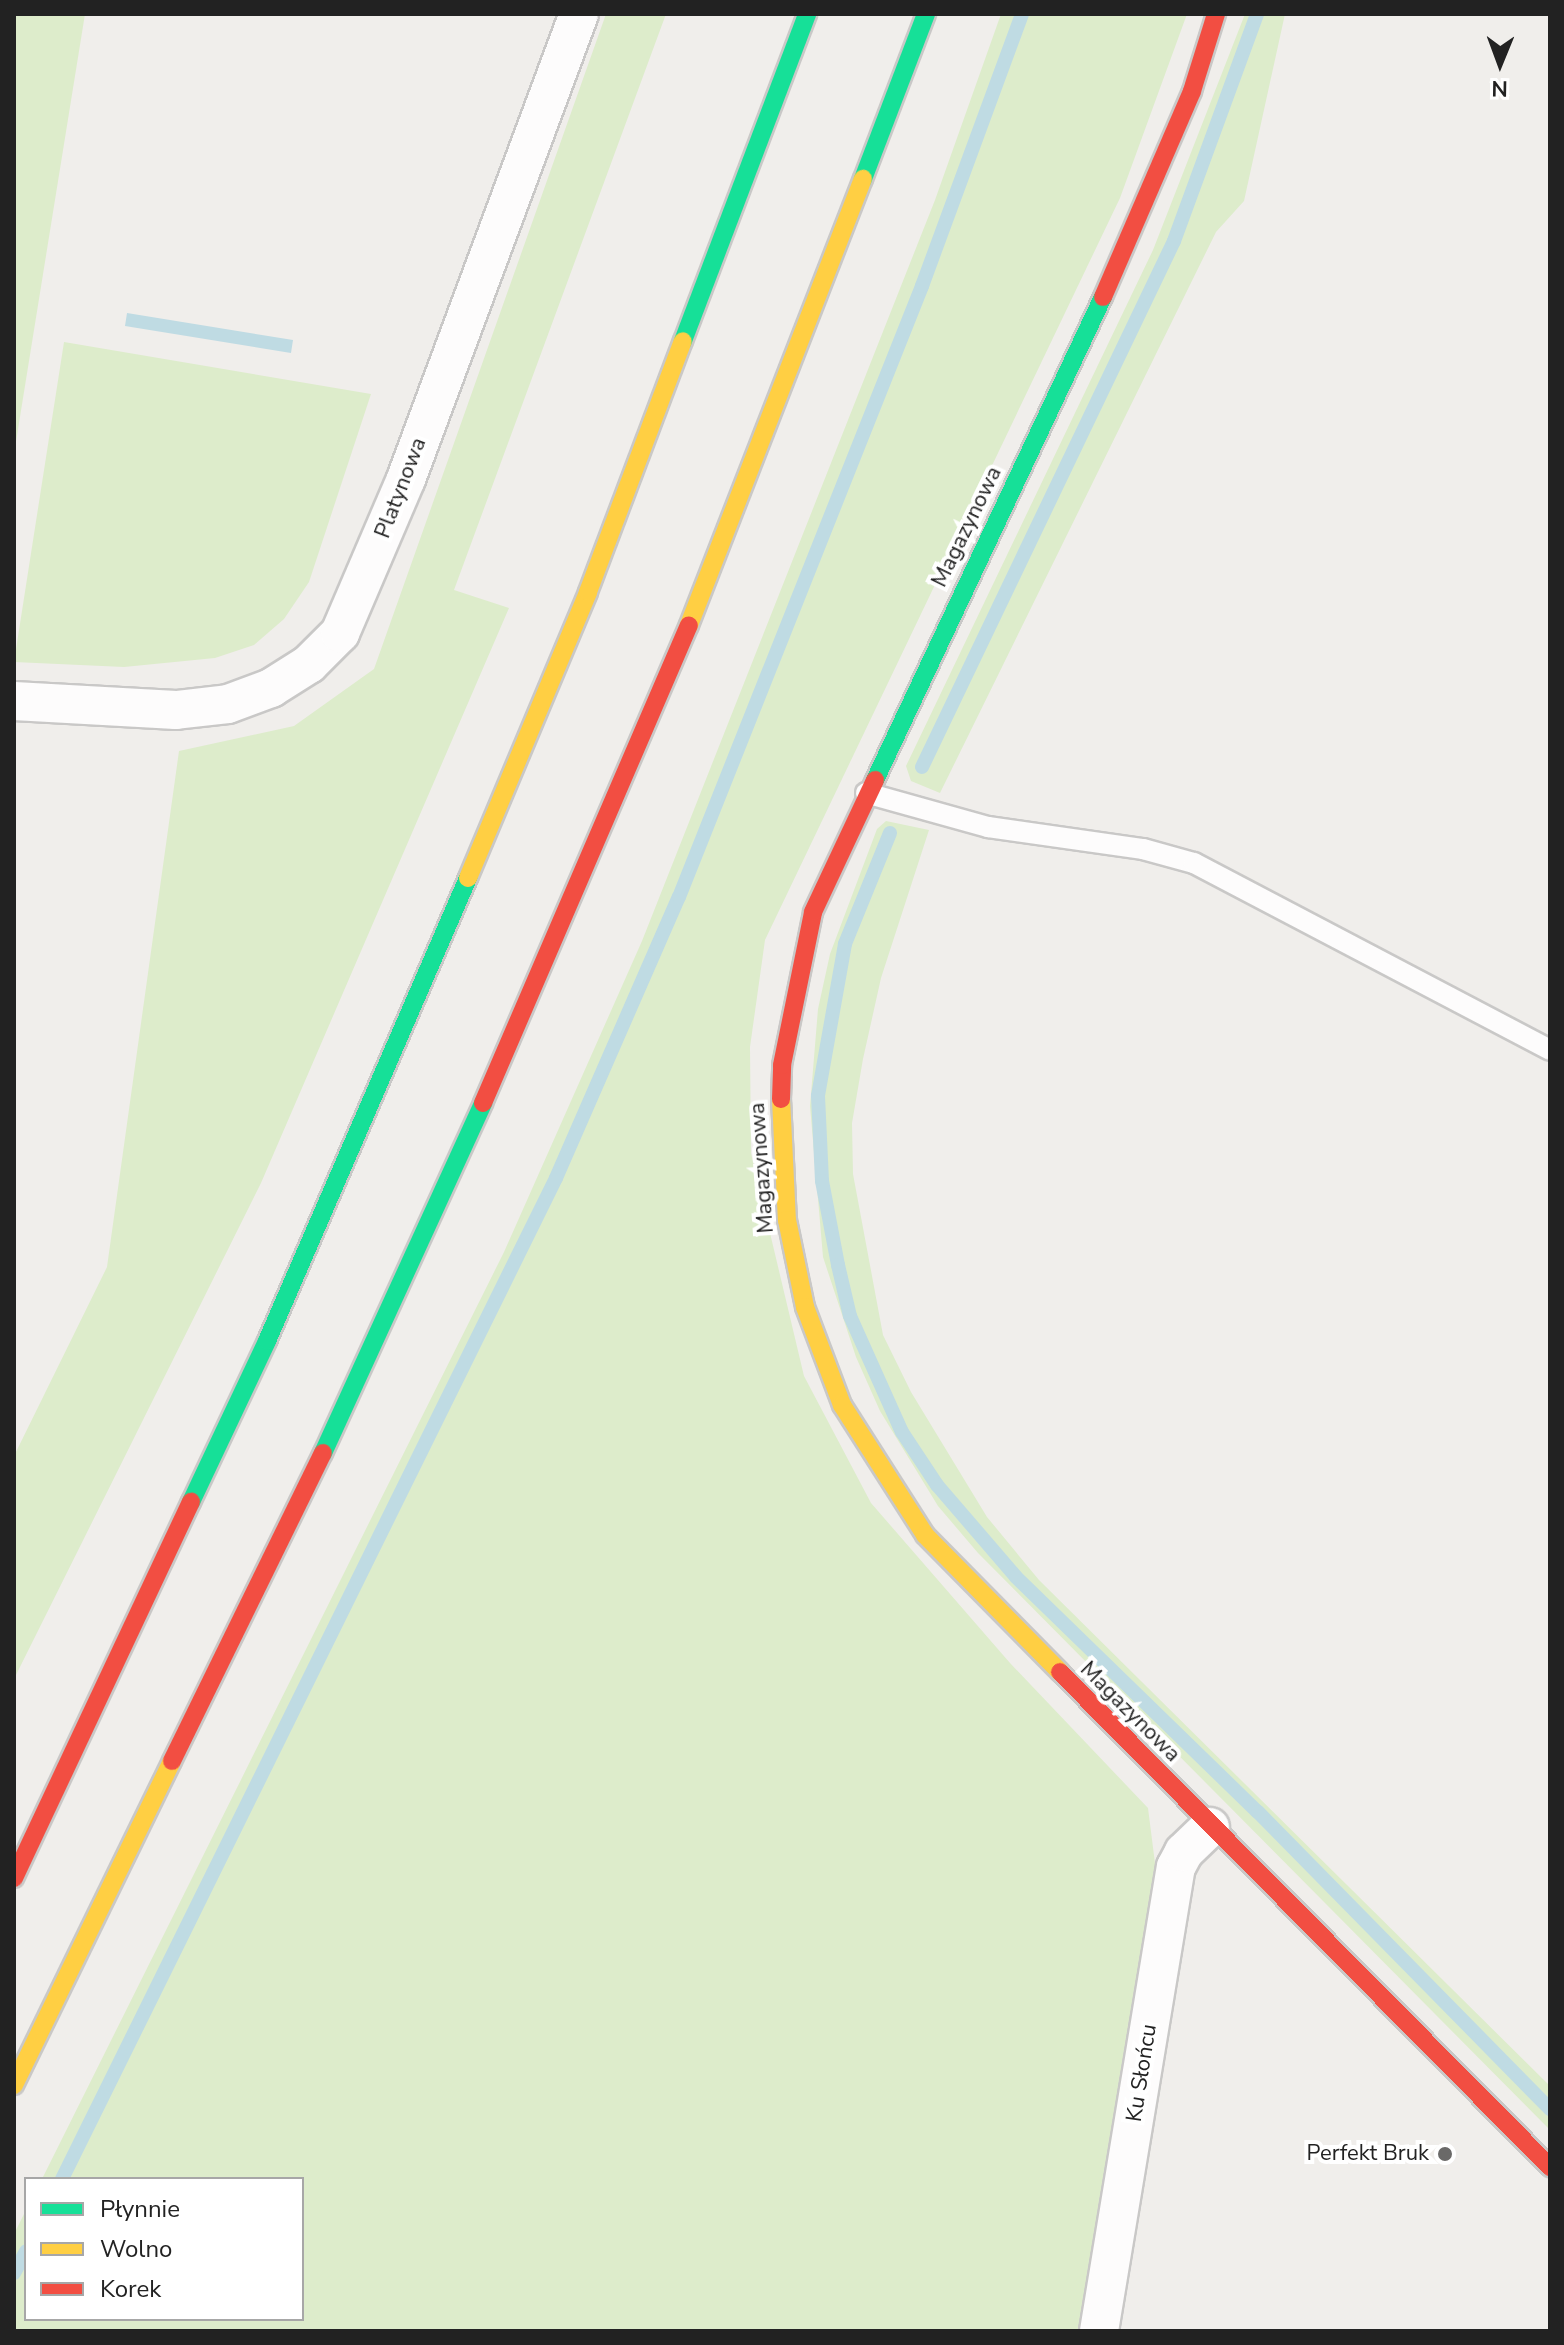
<!DOCTYPE html>
<meta charset="utf-8">
<style>
body{margin:0}
#map{position:relative;width:1564px;height:2345px;overflow:hidden;background:#f0eeeb;font-family:"Nunito Sans",sans-serif}
div>[style]{position:absolute}
[style*='--x']{left:calc(var(--x)*1px);top:calc(var(--y)*1px);width:calc(var(--w)*1px);rotate:calc(var(--a)*1deg)}
.grass>*{inset:0;background:#ddeccb}
.water>*{inset:0;background:#bfdbe3}
.stream>*{height:14px;margin:-7px;padding:0 7px;transform-origin:7px;border-radius:7px;background:#bfdbe3}
.roads{filter:drop-shadow(2px 0 #c9c8c7) drop-shadow(-2px 0 #c9c8c7) drop-shadow(0 2px #c9c8c7) drop-shadow(0 -2px #c9c8c7)}
.lane>*{height:20px;margin:-10px;padding:0 10px;transform-origin:10px;border-radius:10px;background:#fdfcfc}
.street>*{height:38px;margin:-19px;padding:0 19px;transform-origin:19px;border-radius:19px;background:#fdfcfc}
.fast>*{height:18px;margin:-9px;padding:0 9px;transform-origin:9px;border-radius:9px;background:#16e098}
.slow>*{height:18px;margin:-9px;padding:0 9px;transform-origin:9px;border-radius:9px;background:#ffcf43}
.jam>*{height:18px;margin:-9px;padding:0 9px;transform-origin:9px;border-radius:9px;background:#f24e42}
.dots>*{width:22px;height:22px;translate:-50% -50%;box-sizing:border-box;border:4px solid #fff;border-radius:50%}
span{translate:-50% -50%;white-space:nowrap;text-align:center;line-height:1.15;-webkit-text-stroke:8px #fff;paint-order:stroke}
.street-label{font-size:22px;color:#222}
.poi-label{font-size:22px;color:#222}
.right{translate:-100% -50%;text-align:right}
.frame{position:absolute;inset:0;border:16px solid #222;pointer-events:none}
.legend{position:absolute;left:24px;top:2177px;width:280px;height:144px;box-sizing:border-box;background:#fff;border:2px solid #a7a7a7;margin:0;padding:10px 14px;list-style:none;font-size:24px;color:#222}
.legend li{display:flex;align-items:center;gap:16px;height:40px}
.legend b{width:40px;border:2px solid #a7a7a7}
.north{position:absolute;left:1460px;top:24px;width:80px;height:80px;-webkit-text-stroke:6px #fff;paint-order:stroke;rotate:181deg;font-size:22px;font-weight:700;line-height:32px;text-align:center;color:#222}
.north::after{content:'';display:block;margin:auto;width:28px;height:36px;background:#222;clip-path:polygon(50% 0,100% 100%,50% 72%,0 100%)}
</style>
<div id="map">
<div class="grass">
<div style="clip-path:polygon(14px 14px,85px 14px,14px 454px)"></div>
<div style="clip-path:polygon(606px 14px,666px 14px,454px 590px,509px 608px,261px 1183px,14px 1679px,14px 1456px,107px 1267px,179px 751px,294px 726px,374px 669px)"></div>
<div style="clip-path:polygon(1001px 14px,1187px 14px,1120px 198px,765px 940px,750px 1047px,751px 1153px,804px 1376px,871px 1503px,1010px 1663px,1148px 1808px,1157px 1879px,1084px 2331px,14px 2331px,14px 2234px,26px 2210px,26px 2319px,302px 2319px,302px 2179px,42px 2179px,504px 1252px,642px 941px,935px 200px)"></div>
<div style="clip-path:polygon(1245px 14px,1285px 14px,1244px 201px,1216px 232px,940px 793px,911px 781px,906px 766px,1153px 250px)"></div>
<div style="clip-path:polygon(64px 342px,371px 394px,309px 582px,284px 619px,254px 645px,215px 658px,124px 667px,14px 662px)"></div>
<div style="clip-path:polygon(886px 821px,929px 830px,881px 978px,863px 1059px,852px 1123px,853px 1174px,883px 1335px,911px 1392px,987px 1517px,1039px 1580px,1550px 2086px,1550px 2130px,978px 1553px,938px 1506px,880px 1411px,856px 1357px,823px 1257px,810px 1106px,818px 1009px,830px 954px,877px 829px)"></div>
</div>
<div class="water">
<div style="clip-path:polygon(127px 313px,293px 340px,291px 353px,125px 326px)"></div>
</div>
<div class="stream">
<div style="--x:922;--y:767;--w:583;--a:-64.4"></div>
<div style="--x:1174;--y:241;--w:242;--a:-69.9"></div>
<div style="--x:890;--y:833;--w:120;--a:112.1"></div>
<div style="--x:845;--y:944;--w:154;--a:100.1"></div>
<div style="--x:818;--y:1096;--w:85;--a:87.3"></div>
<div style="--x:822;--y:1181;--w:86;--a:79.2"></div>
<div style="--x:838;--y:1265;--w:52;--a:76.8"></div>
<div style="--x:850;--y:1316;--w:127;--a:65.9"></div>
<div style="--x:902;--y:1432;--w:64;--a:56.6"></div>
<div style="--x:937;--y:1485;--w:121;--a:49.3"></div>
<div style="--x:1016;--y:1577;--w:337;--a:44.2"></div>
<div style="--x:1258;--y:1812;--w:417;--a:45.5"></div>
<div style="--x:62;--y:2179;--w:1116;--a:-63.73"></div>
<div style="--x:556;--y:1178;--w:307;--a:-66.4"></div>
<div style="--x:679;--y:897;--w:658;--a:-68.31"></div>
<div style="--x:922;--y:286;--w:290;--a:-69.8"></div>
<div style="--x:14;--y:2273;--w:25;--a:-61"></div>
</div>
<div class="roads">
<div class="lane">
<div style="--x:866;--y:793;--w:127;--a:15.6"></div>
<div style="--x:988;--y:827;--w:157;--a:8.1"></div>
<div style="--x:1143;--y:849;--w:53;--a:15.4"></div>
<div style="--x:1194;--y:863;--w:402;--a:27.7"></div>
</div>
<div class="street">
<div style="--x:14;--y:701;--w:162;--a:3.2"></div>
<div style="--x:176;--y:710;--w:52;--a:-6.6"></div>
<div style="--x:228;--y:704;--w:46;--a:-20.4"></div>
<div style="--x:271;--y:688;--w:45;--a:-32.3"></div>
<div style="--x:309;--y:664;--w:44;--a:-45"></div>
<div style="--x:340;--y:633;--w:168;--a:-66.8"></div>
<div style="--x:406;--y:479;--w:496;--a:-69.6"></div>
<div style="--x:1099;--y:2331;--w:470;--a:-80.6"></div>
<div style="--x:1176;--y:1867;--w:17;--a:-62"></div>
<div style="--x:1184;--y:1852;--w:36;--a:-44"></div>
</div>
<div class="fast">
<div style="--x:863;--y:179;--w:177;--a:-69.1"></div>
<div style="--x:683;--y:341;--w:350;--a:-69.2"></div>
<div style="--x:875;--y:780;--w:534;--a:-64.73"></div>
<div style="--x:323;--y:1453;--w:385;--a:-65.4"></div>
<div style="--x:191;--y:1502;--w:178;--a:-64.7"></div>
<div style="--x:267;--y:1341;--w:505;--a:-66.53"></div>
</div>
<div class="slow">
<div style="--x:689;--y:625;--w:479;--a:-68.7"></div>
<div style="--x:468;--y:878;--w:310;--a:-67.2"></div>
<div style="--x:588;--y:592;--w:268;--a:-69.3"></div>
<div style="--x:781;--y:1099;--w:121;--a:87.2"></div>
<div style="--x:787;--y:1220;--w:89;--a:78.3"></div>
<div style="--x:805;--y:1307;--w:105;--a:69.3"></div>
<div style="--x:842;--y:1405;--w:154;--a:57.4"></div>
<div style="--x:925;--y:1535;--w:192;--a:45.4"></div>
<div style="--x:14;--y:2085;--w:360;--a:-64"></div>
</div>
<div class="jam">
<div style="--x:1103;--y:297;--w:224;--a:-66.6"></div>
<div style="--x:1192;--y:91;--w:81;--a:-72.7"></div>
<div style="--x:781;--y:1099;--w:34;--a:-88"></div>
<div style="--x:782;--y:1065;--w:156;--a:-78.5"></div>
<div style="--x:813;--y:912;--w:146;--a:-64.8"></div>
<div style="--x:483;--y:1103;--w:520;--a:-66.69"></div>
<div style="--x:1060;--y:1672;--w:697;--a:45.29"></div>
<div style="--x:172;--y:1761;--w:343;--a:-63.9"></div>
<div style="--x:14;--y:1878;--w:416;--a:-64.8"></div>
</div>
</div>
<div class="dots">
<div style="left:1445px;top:2154px;background:#6a6968"></div>
</div>
<div class="street-label">
<span style="left:401px;top:488px;rotate:-69deg">Platynowa</span>
<span style="left:967px;top:527px;rotate:-64deg">Magazynowa</span>
<span style="left:762px;top:1168px;rotate:-94deg">Magazynowa</span>
<span style="left:1130px;top:1712px;rotate:45deg">Magazynowa</span>
<span style="left:1142px;top:2073px;rotate:-81deg">Ku Słońcu</span>
</div>
<div class="poi-label">
<span class="right" style="left:1429px;top:2154px">Perfekt Bruk</span>
</div>
<div class="frame"></div>
<ul class="legend">
<li><b style="height:10px;background:#16e098"></b>Płynnie</li>
<li><b style="height:10px;background:#ffcf43"></b>Wolno</li>
<li><b style="height:10px;background:#f24e42"></b>Korek</li>
</ul>
<div class="north">N</div>
</div>
